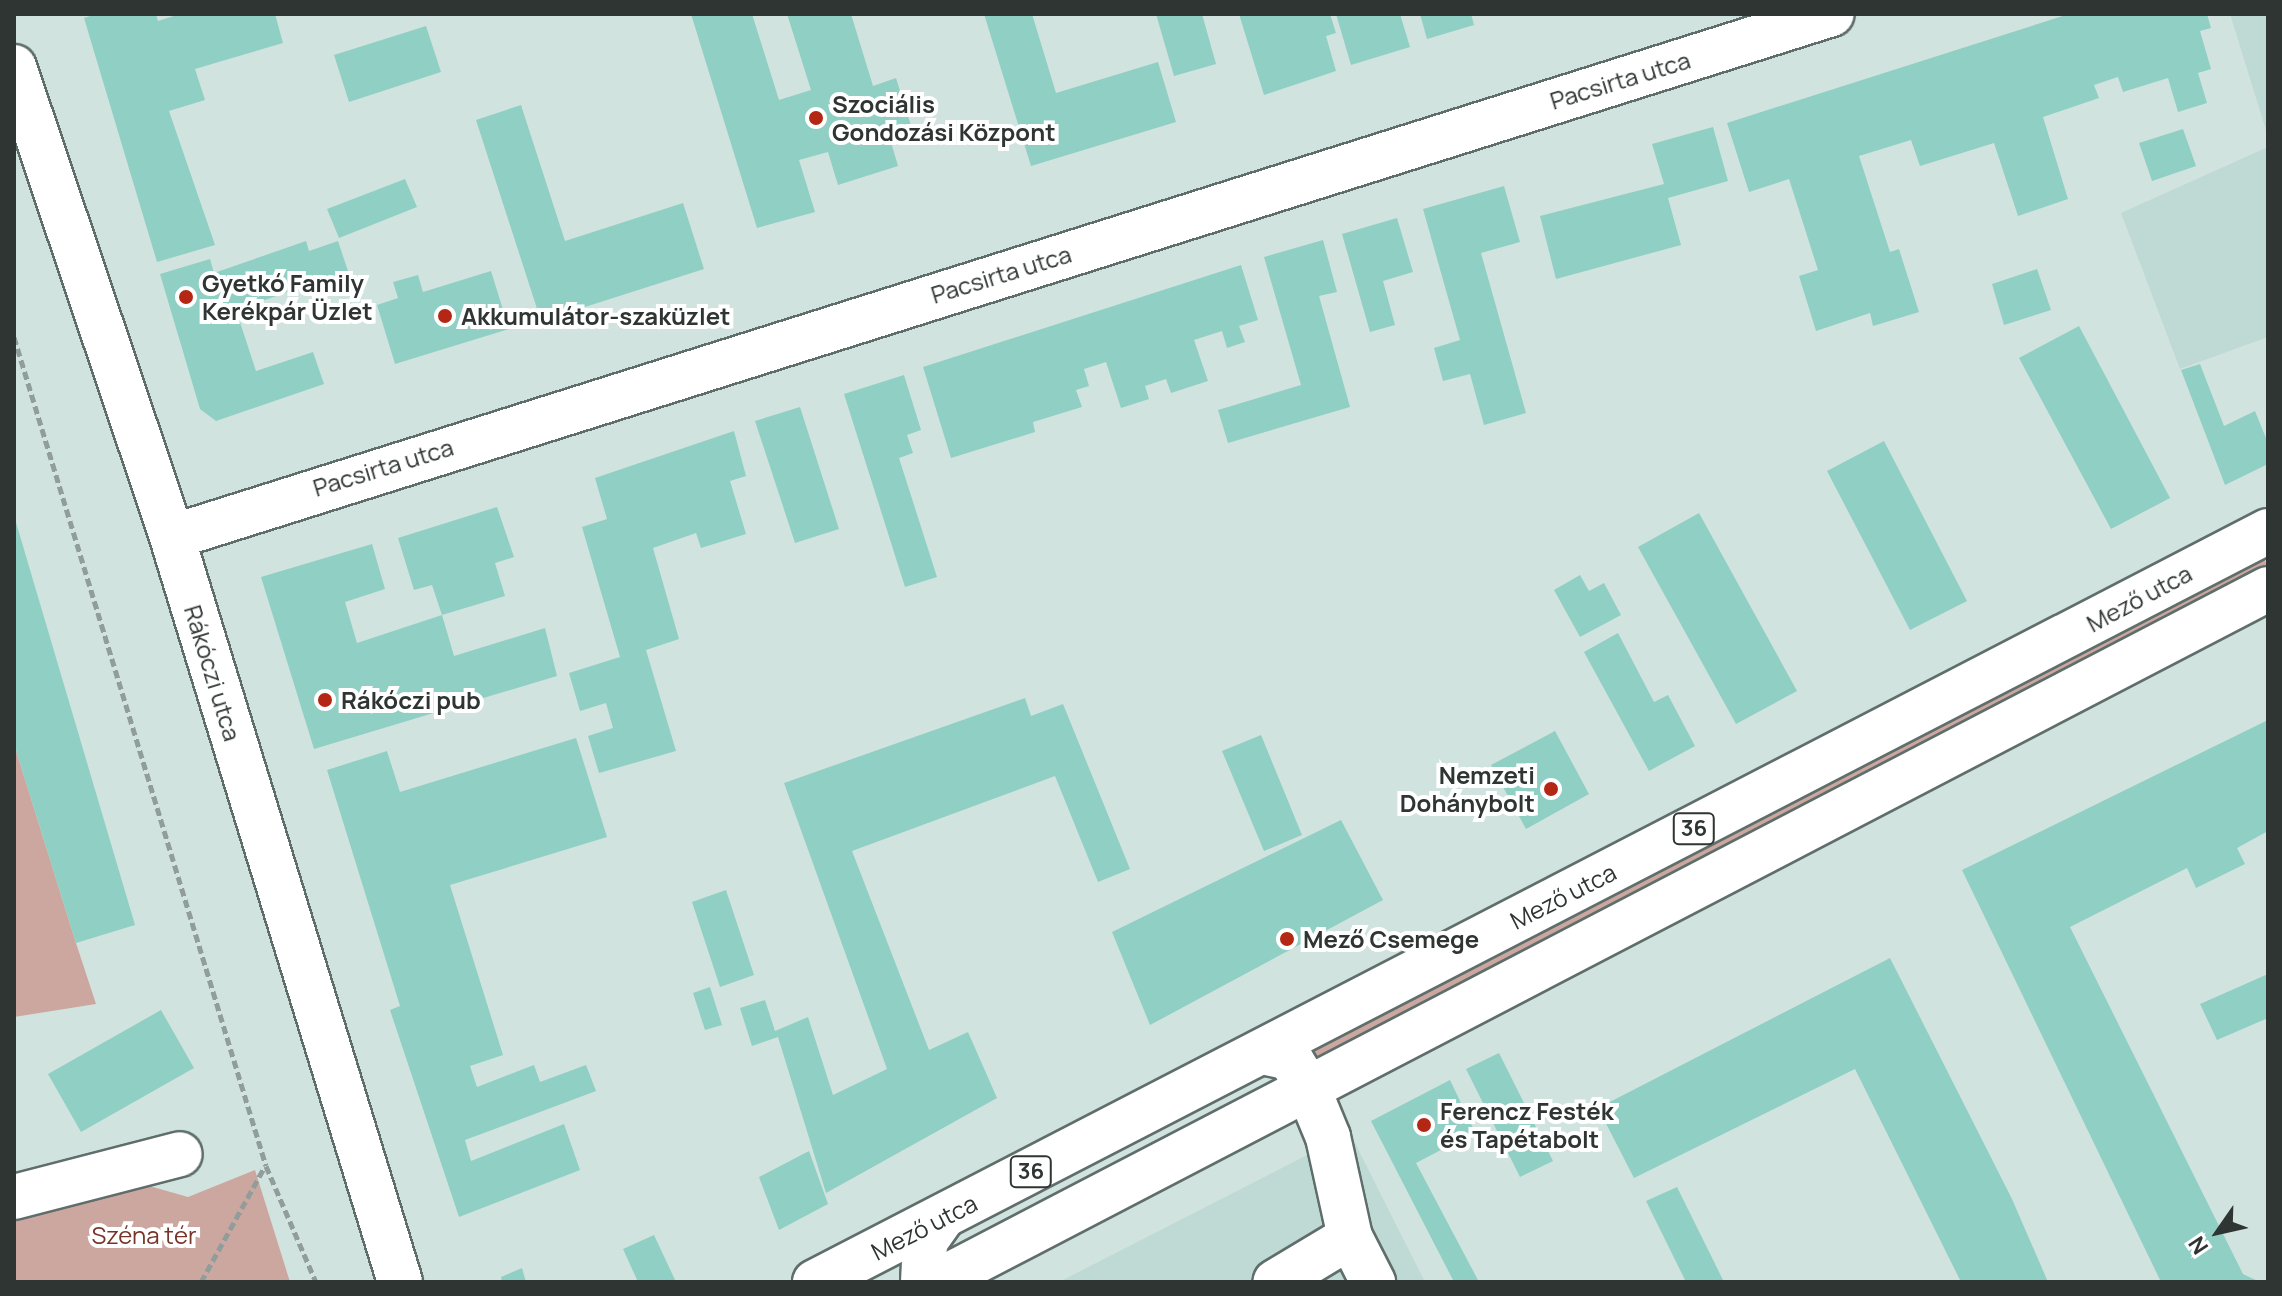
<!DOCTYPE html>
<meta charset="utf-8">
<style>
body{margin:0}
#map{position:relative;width:2282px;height:1296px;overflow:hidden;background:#d1e3df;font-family:Manrope,sans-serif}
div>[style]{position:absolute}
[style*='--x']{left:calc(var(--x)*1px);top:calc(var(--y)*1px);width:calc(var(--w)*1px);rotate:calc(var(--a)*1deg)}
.built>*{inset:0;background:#bfdad4}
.green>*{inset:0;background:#cba7a0}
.building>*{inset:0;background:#90cfc4}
.path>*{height:5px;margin-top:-2.5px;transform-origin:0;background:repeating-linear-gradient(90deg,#909d9a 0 8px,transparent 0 12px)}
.roads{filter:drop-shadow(2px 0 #5f6e6b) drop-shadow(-2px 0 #5f6e6b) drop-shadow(0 2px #5f6e6b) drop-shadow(0 -2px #5f6e6b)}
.minor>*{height:44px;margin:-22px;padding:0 22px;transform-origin:22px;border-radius:22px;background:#fff}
.major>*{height:44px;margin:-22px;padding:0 22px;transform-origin:22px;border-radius:22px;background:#fff}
.dots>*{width:22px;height:22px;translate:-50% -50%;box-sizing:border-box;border:4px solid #fff;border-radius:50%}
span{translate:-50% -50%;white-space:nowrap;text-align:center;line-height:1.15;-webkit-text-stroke:8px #fff;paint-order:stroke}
.shield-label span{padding:2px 6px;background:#fff;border:2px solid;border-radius:6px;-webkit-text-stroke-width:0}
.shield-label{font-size:22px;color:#2e3533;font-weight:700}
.street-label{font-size:24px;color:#2e3533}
.poi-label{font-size:24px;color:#2e3533;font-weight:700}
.left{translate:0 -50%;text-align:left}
.right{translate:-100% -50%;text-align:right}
.park-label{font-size:24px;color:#77352a}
.frame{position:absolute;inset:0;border:16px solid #2e3533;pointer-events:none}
.north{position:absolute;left:2178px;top:1192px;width:80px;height:80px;-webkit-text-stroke:6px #fff;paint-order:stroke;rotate:236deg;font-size:22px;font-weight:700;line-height:32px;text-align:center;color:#2e3533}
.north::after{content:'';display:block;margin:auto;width:28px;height:36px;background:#2e3533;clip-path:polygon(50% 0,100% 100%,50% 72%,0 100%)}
</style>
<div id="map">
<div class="built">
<div style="clip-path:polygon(2230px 14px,2268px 14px,2268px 137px)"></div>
<div style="clip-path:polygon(2268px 147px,2268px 337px,2180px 369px,2121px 213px)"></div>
<div style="clip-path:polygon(1350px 1133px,1425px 1282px,1059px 1282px)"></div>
</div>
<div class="green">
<div style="clip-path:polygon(2262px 556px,2268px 566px,1310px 1067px,1299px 1054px)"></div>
<div style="clip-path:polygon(14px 744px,76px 943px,96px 1004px,14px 1017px)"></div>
<div style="clip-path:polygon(255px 1170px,290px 1282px,14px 1282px,14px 1220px,146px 1185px,188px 1197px)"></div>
</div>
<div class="building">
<div style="clip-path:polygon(96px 14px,156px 14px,158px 21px,180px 14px,275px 14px,283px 43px,195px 69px,205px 100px,169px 111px,215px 245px,157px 262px,84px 18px)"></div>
<div style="clip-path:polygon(691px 14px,752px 14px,779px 100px,811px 90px,787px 14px,851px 14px,873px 86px,896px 78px,914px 135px,891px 142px,898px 166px,838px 185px,828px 152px,799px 160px,815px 212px,757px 228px)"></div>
<div style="clip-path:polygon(984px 14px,1032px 14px,1056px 93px,1158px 62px,1176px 122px,1031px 166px)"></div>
<div style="clip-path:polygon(1156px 14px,1202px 14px,1216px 64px,1174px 76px)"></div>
<div style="clip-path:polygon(1239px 14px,1330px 14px,1336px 33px,1326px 36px,1336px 71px,1264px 95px)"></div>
<div style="clip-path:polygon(1336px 14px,1400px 14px,1410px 47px,1351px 65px)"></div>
<div style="clip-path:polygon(1420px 14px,1471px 14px,1474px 25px,1427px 39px)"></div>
<div style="clip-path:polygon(2069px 14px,2207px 14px,2211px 28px,2200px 31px,2211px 69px,2198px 73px,2207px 103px,2178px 112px,2168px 78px,2123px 92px,2118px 77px,2094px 85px,2099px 98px,2043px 117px,2068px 199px,2018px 216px,1994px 143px,1920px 166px,1911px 140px,1859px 156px,1890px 252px,1899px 249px,1919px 312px,1873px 326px,1870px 313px,1816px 331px,1799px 276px,1818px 270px,1789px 179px,1749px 192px,1727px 123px)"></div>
<div style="clip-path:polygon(426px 26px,441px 72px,349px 102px,334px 55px)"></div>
<div style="clip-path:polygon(521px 105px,565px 241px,683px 203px,704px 269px,541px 321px,476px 120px)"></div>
<div style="clip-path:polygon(1713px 127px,1728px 181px,1668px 198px,1681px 245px,1556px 279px,1540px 216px,1664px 184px,1652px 144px)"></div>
<div style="clip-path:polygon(2183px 129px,2196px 166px,2152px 181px,2139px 143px)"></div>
<div style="clip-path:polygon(405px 179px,417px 207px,339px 238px,327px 209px)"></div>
<div style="clip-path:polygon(1504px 186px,1520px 242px,1481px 253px,1526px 413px,1484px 425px,1470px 374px,1443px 381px,1434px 348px,1460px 340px,1423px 209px)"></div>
<div style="clip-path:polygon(1397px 218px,1413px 272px,1383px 281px,1395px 325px,1370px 332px,1342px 234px)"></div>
<div style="clip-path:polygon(1323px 240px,1337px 292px,1319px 296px,1350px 407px,1228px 443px,1218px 410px,1301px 385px,1264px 257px)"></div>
<div style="clip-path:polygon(306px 241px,309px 251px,338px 241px,348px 271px,236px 310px,256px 371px,313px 352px,324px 384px,216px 421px,200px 409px,160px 274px,210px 259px,214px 273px)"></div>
<div style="clip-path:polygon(1241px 265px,1258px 320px,1239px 326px,1245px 342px,1227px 348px,1222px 331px,1194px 340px,1208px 381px,1171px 393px,1166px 379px,1145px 386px,1149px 399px,1121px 408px,1106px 362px,1084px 369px,1089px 386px,1076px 390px,1082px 407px,1033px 422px,1035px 432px,951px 458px,923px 367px)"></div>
<div style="clip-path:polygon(2037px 269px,2051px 310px,2004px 325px,1992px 284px)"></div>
<div style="clip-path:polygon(491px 271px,509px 329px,395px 364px,377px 305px,398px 298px,393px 282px,418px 275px,423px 292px)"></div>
<div style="clip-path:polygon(2079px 326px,2170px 498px,2111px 529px,2019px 358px)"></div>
<div style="clip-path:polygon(2200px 364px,2224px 426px,2255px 411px,2268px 443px,2268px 464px,2225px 485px,2181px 370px)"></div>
<div style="clip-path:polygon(904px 375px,921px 430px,907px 435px,913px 453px,899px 458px,937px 577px,905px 587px,844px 394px)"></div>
<div style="clip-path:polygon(800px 407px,839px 529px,795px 543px,755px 421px)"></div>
<div style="clip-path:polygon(734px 431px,746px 476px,730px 481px,746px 534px,701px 548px,696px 533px,653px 548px,679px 639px,646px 650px,676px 751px,599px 773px,588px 736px,613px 728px,606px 703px,580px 711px,569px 673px,620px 657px,582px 527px,607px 519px,595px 478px)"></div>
<div style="clip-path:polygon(1884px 441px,1967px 601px,1910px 630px,1827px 471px)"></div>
<div style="clip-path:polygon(497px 507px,514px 557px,495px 563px,505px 596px,442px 615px,454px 656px,545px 628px,557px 676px,314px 749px,261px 577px,372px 544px,385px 589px,345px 602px,357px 643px,442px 615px,432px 585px,414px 590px,398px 538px)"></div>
<div style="clip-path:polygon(1699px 513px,1797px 691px,1736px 724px,1638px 547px)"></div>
<div style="clip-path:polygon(15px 519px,135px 925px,76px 943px,14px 744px)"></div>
<div style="clip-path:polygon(1580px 575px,1589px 591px,1604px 583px,1621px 615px,1580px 637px,1554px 590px)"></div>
<div style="clip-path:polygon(1618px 633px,1654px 702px,1668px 695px,1695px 746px,1649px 771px,1584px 652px)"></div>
<div style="clip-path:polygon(1025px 698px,1031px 716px,1063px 704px,1130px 869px,1098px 882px,1055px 776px,852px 851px,929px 1050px,968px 1032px,997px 1098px,826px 1193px,778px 1037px,752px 1046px,740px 1008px,765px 1000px,775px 1031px,808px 1017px,833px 1095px,887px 1069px,784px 783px)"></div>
<div style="clip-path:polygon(2268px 720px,2268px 831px,2237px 848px,2245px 864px,2196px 888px,2187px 868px,2070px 927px,2243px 1274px,2260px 1282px,2161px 1282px,1962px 870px)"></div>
<div style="clip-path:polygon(1555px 731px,1589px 794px,1526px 829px,1491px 765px)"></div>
<div style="clip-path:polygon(1261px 735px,1302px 835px,1264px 851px,1222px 751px)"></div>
<div style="clip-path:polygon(576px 738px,607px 837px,450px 885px,503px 1055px,470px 1066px,477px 1087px,534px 1065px,540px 1082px,586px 1065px,596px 1091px,465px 1140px,471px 1161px,564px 1124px,580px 1170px,459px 1217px,390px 1010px,400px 1006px,327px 770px,387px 751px,400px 792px)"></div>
<div style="clip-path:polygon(1341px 820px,1383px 900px,1150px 1025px,1112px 932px)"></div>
<div style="clip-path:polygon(726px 890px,754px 975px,720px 987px,692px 902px)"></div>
<div style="clip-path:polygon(1890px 958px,2012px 1199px,2048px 1282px,1961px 1282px,1855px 1069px,1634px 1178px,1598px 1108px)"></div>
<div style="clip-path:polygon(2268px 974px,2268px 1018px,2217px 1040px,2200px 1004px)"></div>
<div style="clip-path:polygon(710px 987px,722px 1025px,705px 1030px,693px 993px)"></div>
<div style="clip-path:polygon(161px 1010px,194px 1068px,81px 1132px,48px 1074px)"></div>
<div style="clip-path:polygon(1499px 1053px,1553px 1161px,1520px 1177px,1466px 1069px)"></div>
<div style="clip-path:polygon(1450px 1080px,1475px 1132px,1416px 1163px,1479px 1282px,1454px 1282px,1371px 1121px)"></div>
<div style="clip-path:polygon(809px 1151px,828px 1204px,779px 1230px,759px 1177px)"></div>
<div style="clip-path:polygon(1677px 1187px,1724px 1282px,1686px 1282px,1646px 1201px)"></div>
<div style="clip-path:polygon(654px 1235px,676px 1282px,638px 1282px,623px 1249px)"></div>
<div style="clip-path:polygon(522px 1268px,526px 1282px,502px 1282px,501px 1277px)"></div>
</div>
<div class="path">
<div style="--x:14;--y:337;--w:866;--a:73.09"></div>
<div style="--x:266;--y:1166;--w:126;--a:66.7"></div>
<div style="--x:201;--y:1282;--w:132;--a:-61.1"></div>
</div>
<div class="roads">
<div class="minor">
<div style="--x:14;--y:67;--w:496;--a:71.4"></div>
<div style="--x:172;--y:537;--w:779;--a:72.98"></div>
<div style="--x:172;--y:537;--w:1740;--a:-17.49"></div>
<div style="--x:1262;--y:1052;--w:29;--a:12"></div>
<div style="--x:1290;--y:1058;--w:33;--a:59"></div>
<div style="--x:1307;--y:1086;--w:55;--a:67.6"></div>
<div style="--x:1328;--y:1137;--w:102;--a:77.6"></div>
<div style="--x:1350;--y:1237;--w:87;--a:149"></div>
<div style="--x:14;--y:1197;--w:171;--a:-14.5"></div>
<div style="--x:1350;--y:1237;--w:51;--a:62.9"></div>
<div style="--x:923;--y:1282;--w:40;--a:-87.1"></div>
<div style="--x:925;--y:1242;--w:28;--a:-55"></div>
</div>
<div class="major">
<div style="--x:815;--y:1282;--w:1636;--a:-27.33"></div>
<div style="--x:936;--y:1282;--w:1501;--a:-27.49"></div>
</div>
</div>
<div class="dots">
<div style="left:816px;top:118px;background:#b42714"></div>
<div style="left:186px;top:297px;background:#b42714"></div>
<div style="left:445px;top:316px;background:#b42714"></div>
<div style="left:325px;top:700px;background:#b42714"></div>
<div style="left:1551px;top:789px;background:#b42714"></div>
<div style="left:1287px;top:939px;background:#b42714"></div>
<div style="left:1424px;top:1125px;background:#b42714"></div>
</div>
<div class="shield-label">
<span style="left:1694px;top:829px">36</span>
<span style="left:1031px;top:1172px">36</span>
</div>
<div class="street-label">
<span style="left:1620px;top:80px;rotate:-17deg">Pacsirta utca</span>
<span style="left:1001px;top:274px;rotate:-17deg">Pacsirta utca</span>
<span style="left:383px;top:467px;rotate:-17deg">Pacsirta utca</span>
<span style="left:2139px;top:598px;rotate:-28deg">Mező utca</span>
<span style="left:213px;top:673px;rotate:73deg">Rákóczi utca</span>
<span style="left:1563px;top:896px;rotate:-27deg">Mező utca</span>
<span style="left:924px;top:1227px;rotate:-27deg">Mező utca</span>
</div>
<div class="poi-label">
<span class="left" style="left:832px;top:118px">Szociális<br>Gondozási Központ</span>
<span class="left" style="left:202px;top:297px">Gyetkó Family<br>Kerékpár Üzlet</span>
<span class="left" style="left:461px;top:316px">Akkumulátor-szaküzlet</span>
<span class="left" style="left:341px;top:700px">Rákóczi pub</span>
<span class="right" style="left:1535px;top:789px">Nemzeti<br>Dohánybolt</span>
<span class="left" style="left:1303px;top:939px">Mező Csemege</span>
<span class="left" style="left:1440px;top:1125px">Ferencz Festék<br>és Tapétabolt</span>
</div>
<div class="park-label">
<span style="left:144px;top:1235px">Széna tér</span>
</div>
<div class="frame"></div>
<div class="north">N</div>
</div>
